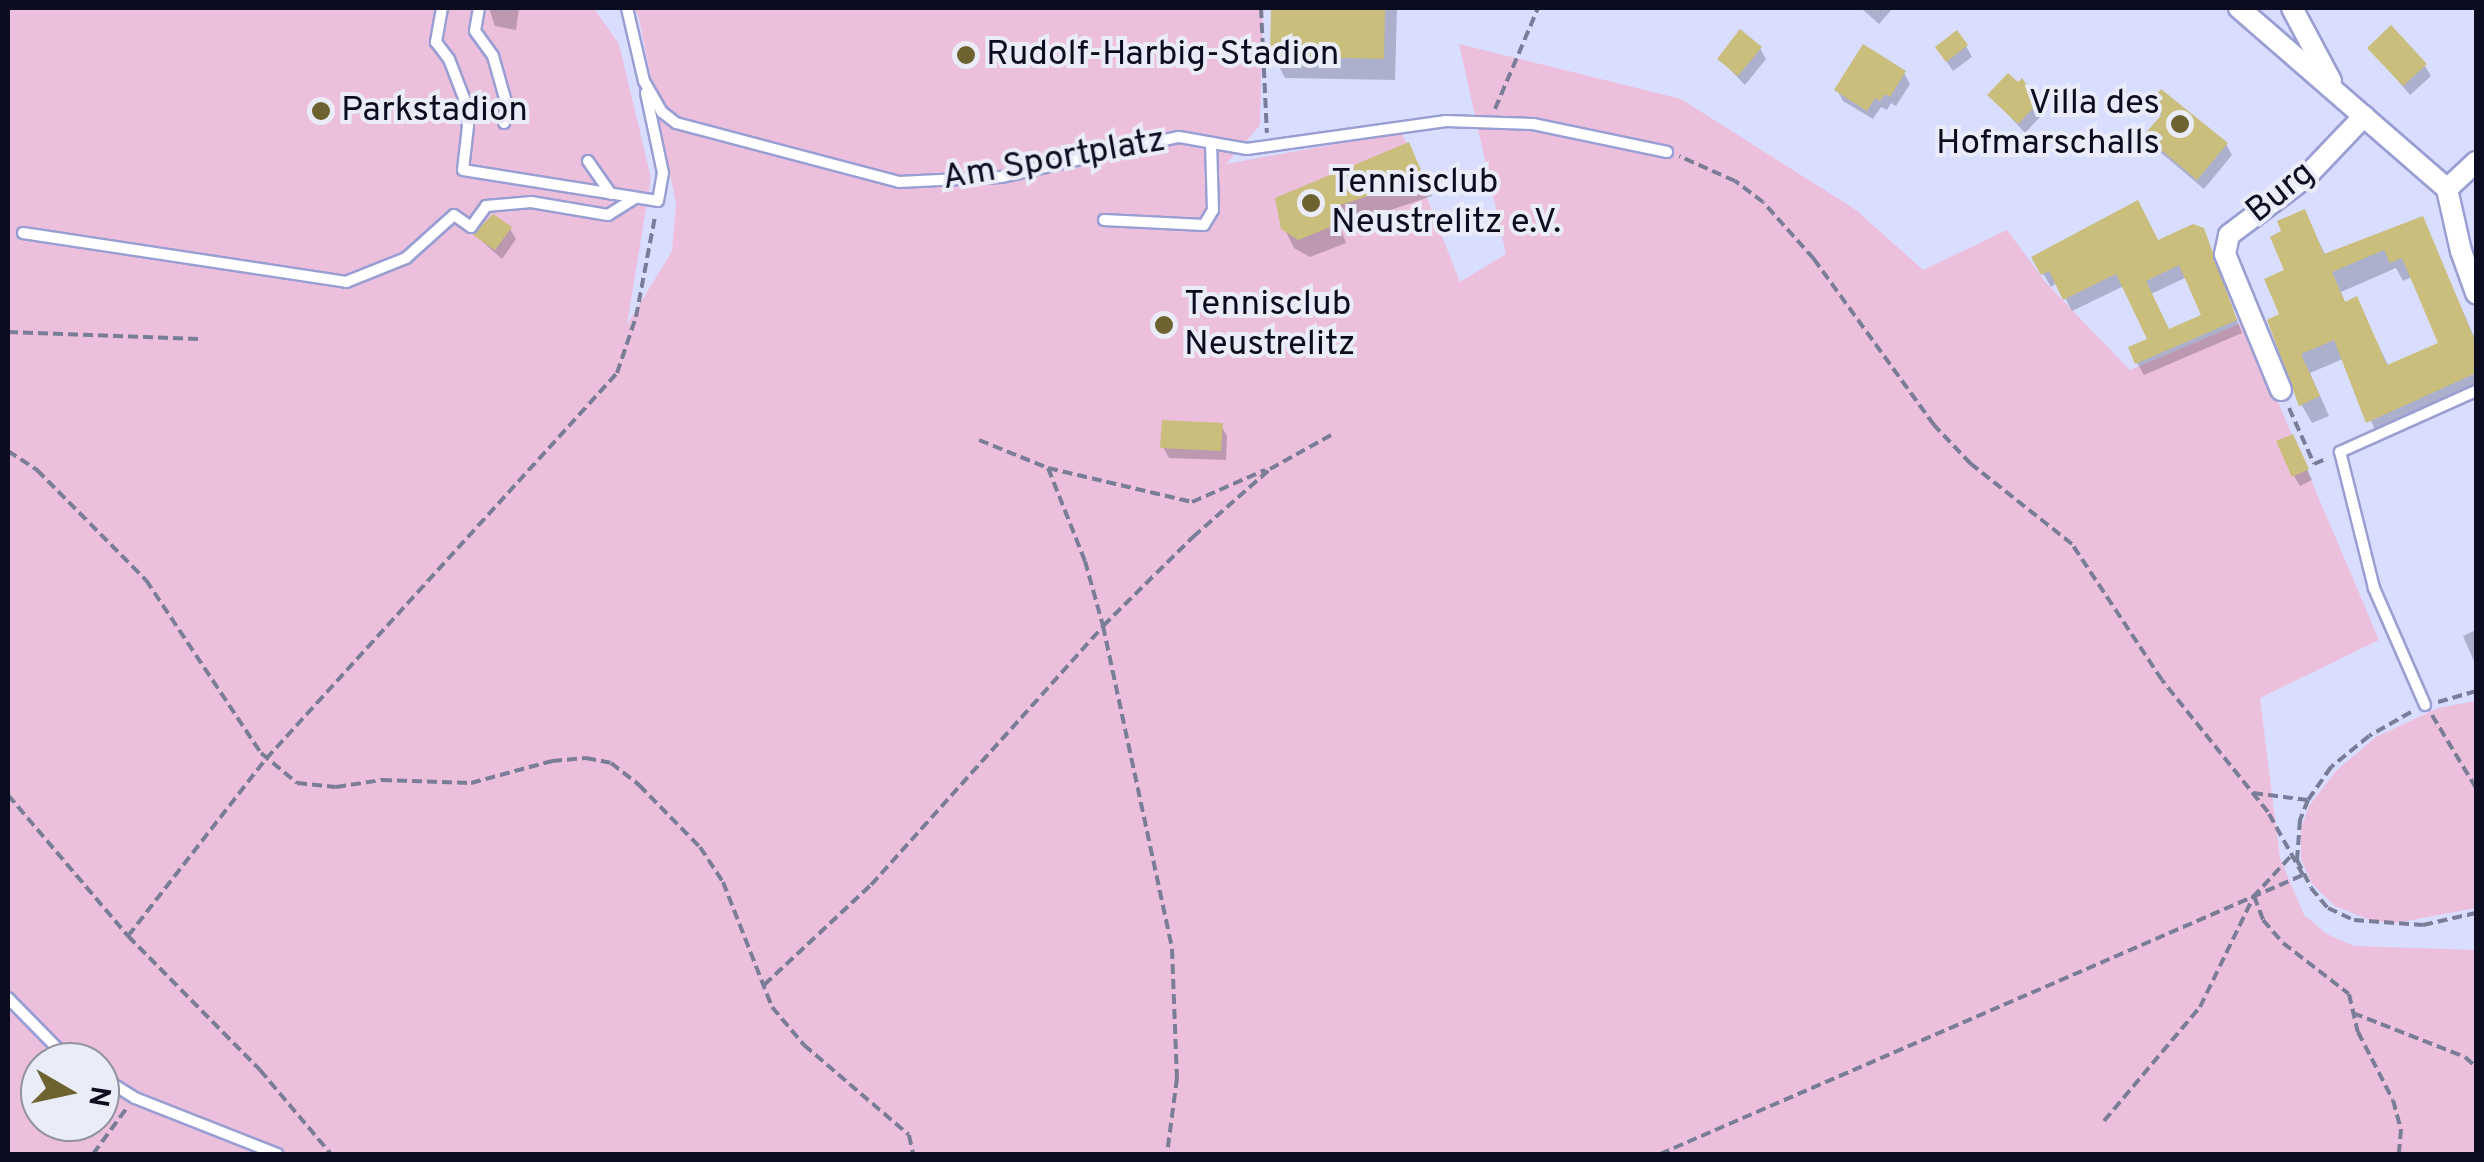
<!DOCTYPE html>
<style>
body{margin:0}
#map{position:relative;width:2484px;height:1162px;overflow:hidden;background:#d9ddff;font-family:Overpass,sans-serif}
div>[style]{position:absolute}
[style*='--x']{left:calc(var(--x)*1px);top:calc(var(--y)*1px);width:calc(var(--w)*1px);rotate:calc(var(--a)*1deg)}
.green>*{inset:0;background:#ecc0dc}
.shadow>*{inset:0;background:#0003}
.building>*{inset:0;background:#c9be7b}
.path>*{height:4px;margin-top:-2px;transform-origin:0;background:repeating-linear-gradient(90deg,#7a7d98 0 10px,transparent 0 15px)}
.roads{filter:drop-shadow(2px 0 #999ed3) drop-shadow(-2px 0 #999ed3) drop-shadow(0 2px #999ed3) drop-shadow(0 -2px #999ed3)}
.service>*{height:10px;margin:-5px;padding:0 5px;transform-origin:5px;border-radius:5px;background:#fff}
.minor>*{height:20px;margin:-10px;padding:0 10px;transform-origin:10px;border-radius:10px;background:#fff}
.dots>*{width:28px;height:28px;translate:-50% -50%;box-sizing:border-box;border:5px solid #eaecf8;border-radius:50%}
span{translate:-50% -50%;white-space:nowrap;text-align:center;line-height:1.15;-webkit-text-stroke:8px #eaecf8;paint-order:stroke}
.poi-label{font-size:35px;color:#0b0c1f}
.left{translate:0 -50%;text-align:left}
.right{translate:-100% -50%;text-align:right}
.street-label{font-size:35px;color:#0b0c1f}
.frame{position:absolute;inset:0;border:10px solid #0b0c1f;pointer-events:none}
.north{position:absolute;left:20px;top:1042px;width:100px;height:100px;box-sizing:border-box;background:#eaecf8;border:2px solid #9192a1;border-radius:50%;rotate:99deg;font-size:28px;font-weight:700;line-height:40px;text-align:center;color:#0b0c1f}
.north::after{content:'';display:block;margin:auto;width:35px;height:45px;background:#6c6330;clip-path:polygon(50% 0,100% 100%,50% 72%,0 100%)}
</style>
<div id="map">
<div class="green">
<div style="clip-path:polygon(evenodd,8px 8px,594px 8px,619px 44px,651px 178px,627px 325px,672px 251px,676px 204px,638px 14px,629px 8px,1263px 8px,1260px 125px,1226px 164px,1401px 132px,1424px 178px,1420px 180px,1460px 282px,1506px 254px,1459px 44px,1681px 99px,1856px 210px,1923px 270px,2007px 230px,2047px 284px,2130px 370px,2244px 322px,2379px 640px,2260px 698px,2280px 858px,2304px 915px,2327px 934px,2354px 946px,2476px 950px,2476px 1154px,8px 1154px,8px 8px,40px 1062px,100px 1062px,100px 1122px,40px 1122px,40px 1062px)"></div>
<div style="clip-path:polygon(2476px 701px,2476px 908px,2396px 923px,2372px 921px,2335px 906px,2312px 884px,2301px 859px,2301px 828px,2309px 806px,2336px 771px,2376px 737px,2438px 708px)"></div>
</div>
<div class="shadow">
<div style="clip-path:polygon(489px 8px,519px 8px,516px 30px,495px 26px)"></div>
<div style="clip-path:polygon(1274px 8px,1397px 8px,1395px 80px,1285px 78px,1273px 55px)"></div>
<div style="clip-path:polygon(1861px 8px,1893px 8px,1879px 24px)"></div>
<div style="clip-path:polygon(1966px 46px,1972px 57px,1953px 71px,1944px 58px)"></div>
<div style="clip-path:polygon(1760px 48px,1766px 59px,1745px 85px,1720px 59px)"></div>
<div style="clip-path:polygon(2370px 48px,2425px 66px,2431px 76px,2410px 95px)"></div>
<div style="clip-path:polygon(1904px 73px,1910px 84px,1896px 106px,1891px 103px,1887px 110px,1881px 107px,1873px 119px,1843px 101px,1837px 90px)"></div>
<div style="clip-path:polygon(1990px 95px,2037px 104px,2043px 114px,2025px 133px)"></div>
<div style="clip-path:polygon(2152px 103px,2226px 144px,2232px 155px,2204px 189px,2153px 146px,2147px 135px,2162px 117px)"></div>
<div style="clip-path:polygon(1408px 145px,1432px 196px,1340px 227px,1346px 243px,1310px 257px,1294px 248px,1278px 216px)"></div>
<div style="clip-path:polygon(evenodd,2304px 212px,2326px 256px,2422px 219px,2476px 341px,2476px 397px,2379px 440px,2345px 358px,2310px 373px,2329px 416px,2312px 423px,2301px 404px,2283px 316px,2287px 272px,2304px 212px,2396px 268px,2403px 281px,2412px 277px,2441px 344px,2389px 367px,2356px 299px,2346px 304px,2341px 292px,2396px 268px)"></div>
<div style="clip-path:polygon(510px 229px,516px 239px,502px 259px,476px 236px)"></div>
<div style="clip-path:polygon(evenodd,2202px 230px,2242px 333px,2144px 375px,2137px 363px,2150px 340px,2124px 286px,2072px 311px,2057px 283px,2051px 287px,2034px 258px,2158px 243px,2202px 230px,2187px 277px,2204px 316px,2169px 332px,2151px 294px,2187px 277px)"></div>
<div style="clip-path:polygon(1221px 425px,1227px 436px,1226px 460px,1169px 458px,1163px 447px)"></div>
<div style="clip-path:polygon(2298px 447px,2312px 480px,2300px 486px,2294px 476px)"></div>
<div style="clip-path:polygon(2476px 630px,2476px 666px,2463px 636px)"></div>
</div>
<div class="building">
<div style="clip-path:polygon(1271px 8px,1385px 8px,1384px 59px,1270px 56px)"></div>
<div style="clip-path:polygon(2391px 25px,2427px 64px,2403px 86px,2367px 48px)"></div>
<div style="clip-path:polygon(1740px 29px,1762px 47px,1738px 76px,1717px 59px)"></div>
<div style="clip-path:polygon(1957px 30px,1968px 45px,1946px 62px,1935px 47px)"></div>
<div style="clip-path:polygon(1863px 44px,1906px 71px,1890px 97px,1885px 94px,1880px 101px,1875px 98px,1867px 111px,1834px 90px)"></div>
<div style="clip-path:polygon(2008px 73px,2018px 82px,2022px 78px,2039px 102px,2018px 124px,1987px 95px)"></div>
<div style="clip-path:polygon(2161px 89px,2228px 143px,2197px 180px,2144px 135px,2162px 114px,2149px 103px)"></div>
<div style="clip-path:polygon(1409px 142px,1424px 177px,1332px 208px,1338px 224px,1298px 240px,1281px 229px,1275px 198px)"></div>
<div style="clip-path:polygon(evenodd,2138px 200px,2158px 240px,2193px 224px,2204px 228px,2237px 320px,2135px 364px,2128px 347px,2147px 339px,2116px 274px,2063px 300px,2049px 271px,2041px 275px,2031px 257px,2138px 200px,2179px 265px,2201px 315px,2169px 329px,2146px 281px,2179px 265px)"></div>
<div style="clip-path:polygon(evenodd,2305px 209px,2324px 254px,2423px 216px,2476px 343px,2476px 373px,2366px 423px,2334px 340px,2301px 354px,2320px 396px,2299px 406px,2267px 320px,2279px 314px,2264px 279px,2284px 270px,2270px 237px,2281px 231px,2277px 221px,2305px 209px,2384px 250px,2390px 263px,2402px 258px,2438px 343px,2387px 365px,2357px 296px,2345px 302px,2332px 272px,2384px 250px)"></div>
<div style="clip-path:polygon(493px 214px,512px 227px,495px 250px,473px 235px)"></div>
<div style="clip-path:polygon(1162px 420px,1223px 423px,1221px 451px,1160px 448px)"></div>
<div style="clip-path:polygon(2293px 434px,2309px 469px,2292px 477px,2276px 441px)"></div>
</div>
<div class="path">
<div style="--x:1261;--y:8;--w:125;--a:87.3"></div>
<div style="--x:1495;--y:109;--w:110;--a:-66.9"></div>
<div style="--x:8;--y:332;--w:191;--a:2.1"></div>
<div style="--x:2289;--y:408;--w:61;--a:65.9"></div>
<div style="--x:2314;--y:464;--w:13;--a:-23"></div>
<div style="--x:979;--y:440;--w:74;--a:22.1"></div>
<div style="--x:1048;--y:468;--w:148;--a:13.3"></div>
<div style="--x:1192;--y:502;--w:80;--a:-23.7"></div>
<div style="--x:8;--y:451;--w:35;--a:33"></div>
<div style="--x:37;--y:470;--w:155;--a:45.3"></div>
<div style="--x:146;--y:580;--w:208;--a:56.4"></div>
<div style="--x:261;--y:753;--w:47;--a:39.8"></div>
<div style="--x:297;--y:783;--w:39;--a:6"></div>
<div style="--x:336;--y:787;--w:47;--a:-8.7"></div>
<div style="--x:382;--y:780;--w:89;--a:1.9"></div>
<div style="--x:471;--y:783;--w:84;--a:-15.2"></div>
<div style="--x:552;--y:761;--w:34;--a:-5"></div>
<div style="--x:586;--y:758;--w:25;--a:11"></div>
<div style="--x:611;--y:763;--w:36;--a:38"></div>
<div style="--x:639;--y:785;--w:87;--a:45.5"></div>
<div style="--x:700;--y:847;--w:42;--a:56.7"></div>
<div style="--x:723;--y:882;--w:134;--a:68.6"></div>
<div style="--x:772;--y:1007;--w:50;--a:49.9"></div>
<div style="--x:804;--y:1045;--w:138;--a:40.6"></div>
<div style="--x:909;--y:1135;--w:19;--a:78"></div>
<div style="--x:1048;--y:468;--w:100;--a:68.3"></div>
<div style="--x:1085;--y:561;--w:67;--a:74.5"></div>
<div style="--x:1103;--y:626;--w:330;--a:77.9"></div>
<div style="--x:1172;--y:949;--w:129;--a:87.8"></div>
<div style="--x:1177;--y:1078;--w:77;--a:97.5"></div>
<div style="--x:2438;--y:702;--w:40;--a:-16"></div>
<div style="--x:2411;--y:712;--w:48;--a:150.3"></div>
<div style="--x:2369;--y:736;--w:49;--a:140.8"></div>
<div style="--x:2331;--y:767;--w:40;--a:124.9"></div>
<div style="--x:2308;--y:800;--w:22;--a:112"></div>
<div style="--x:2300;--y:820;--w:40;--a:94.3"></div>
<div style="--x:2297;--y:860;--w:31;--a:63"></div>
<div style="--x:2311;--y:888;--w:26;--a:50"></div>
<div style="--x:2328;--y:908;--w:29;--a:25"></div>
<div style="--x:2354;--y:920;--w:69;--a:4.1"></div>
<div style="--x:2423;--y:925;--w:54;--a:-12.8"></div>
<div style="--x:2432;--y:715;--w:85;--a:58.9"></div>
<div style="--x:2253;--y:793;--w:55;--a:7.3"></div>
<div style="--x:8;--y:795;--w:185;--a:49.6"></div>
<div style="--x:128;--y:936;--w:188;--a:45.4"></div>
<div style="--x:260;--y:1070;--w:110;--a:49.8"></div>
<div style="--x:2290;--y:857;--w:53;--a:132.7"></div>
<div style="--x:2254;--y:896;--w:26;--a:69"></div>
<div style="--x:2263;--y:920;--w:30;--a:49"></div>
<div style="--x:2283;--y:943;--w:83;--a:37.7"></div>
<div style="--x:2349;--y:994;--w:39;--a:77"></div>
<div style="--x:2358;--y:1032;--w:76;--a:62.8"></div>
<div style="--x:2393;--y:1100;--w:30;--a:75"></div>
<div style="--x:2401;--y:1129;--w:25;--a:95"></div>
<div style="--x:128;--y:936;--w:224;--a:-52.1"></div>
<div style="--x:266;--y:759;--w:522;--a:-47.72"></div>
<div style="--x:617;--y:373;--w:59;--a:-71.3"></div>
<div style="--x:636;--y:317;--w:103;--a:-79.3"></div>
<div style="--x:764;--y:985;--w:146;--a:-43.1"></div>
<div style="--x:871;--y:885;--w:348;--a:-48.1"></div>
<div style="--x:1103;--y:626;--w:127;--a:-44.7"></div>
<div style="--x:1193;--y:537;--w:103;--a:-41.4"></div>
<div style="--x:1270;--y:469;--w:70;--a:-29.1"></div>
<div style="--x:2353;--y:1013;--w:120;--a:21.4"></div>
<div style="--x:2465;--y:1057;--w:15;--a:42"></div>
<div style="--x:2104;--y:1121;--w:149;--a:-49.9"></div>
<div style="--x:2200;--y:1007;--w:123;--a:-64.1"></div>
<div style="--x:93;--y:1154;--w:56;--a:-53.7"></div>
<div style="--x:1660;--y:1154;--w:701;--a:-23.46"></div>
<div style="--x:2303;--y:875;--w:72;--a:-119.1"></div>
<div style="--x:2268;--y:812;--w:169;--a:-128.8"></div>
<div style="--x:2162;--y:680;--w:163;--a:-123.5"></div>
<div style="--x:2072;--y:544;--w:129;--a:-141.6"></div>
<div style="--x:1971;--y:464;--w:54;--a:-133.5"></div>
<div style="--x:1934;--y:425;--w:205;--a:-125.9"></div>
<div style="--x:1814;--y:259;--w:76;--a:-131.8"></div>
<div style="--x:1763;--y:202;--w:35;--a:-143"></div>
<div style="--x:1735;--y:181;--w:61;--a:-155.9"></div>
</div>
<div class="roads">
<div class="service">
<div style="--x:442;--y:8;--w:35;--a:100"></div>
<div style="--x:436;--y:42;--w:21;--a:53"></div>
<div style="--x:449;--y:59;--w:42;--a:69"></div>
<div style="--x:464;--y:98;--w:28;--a:82"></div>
<div style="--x:468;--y:126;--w:44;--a:96.5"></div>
<div style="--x:463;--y:170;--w:197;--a:9"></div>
<div style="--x:658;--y:201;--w:28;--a:-80"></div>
<div style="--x:663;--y:173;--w:82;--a:-102"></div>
<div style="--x:479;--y:8;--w:23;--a:100"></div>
<div style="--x:475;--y:31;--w:31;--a:54"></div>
<div style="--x:493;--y:56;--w:48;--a:74.2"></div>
<div style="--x:506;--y:102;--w:21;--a:95"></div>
<div style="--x:627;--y:8;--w:75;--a:76.9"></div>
<div style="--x:644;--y:81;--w:36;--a:60"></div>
<div style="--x:662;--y:112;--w:18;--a:38"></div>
<div style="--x:676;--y:123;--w:231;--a:14.8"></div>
<div style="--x:899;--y:182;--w:102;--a:-2.8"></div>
<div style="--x:1001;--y:177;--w:182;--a:-12.7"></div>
<div style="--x:1179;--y:137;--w:69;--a:10"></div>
<div style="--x:1247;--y:149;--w:201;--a:-8"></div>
<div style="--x:1446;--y:121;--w:87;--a:2"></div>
<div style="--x:1533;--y:124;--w:137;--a:11.8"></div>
<div style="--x:588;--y:161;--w:40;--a:55.1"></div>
<div style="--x:1104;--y:220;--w:100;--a:2.9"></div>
<div style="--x:1204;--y:225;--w:17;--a:-59"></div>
<div style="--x:1213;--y:210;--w:67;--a:-91.7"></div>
<div style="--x:23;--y:233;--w:327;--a:8.6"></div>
<div style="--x:346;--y:282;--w:65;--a:-21.8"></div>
<div style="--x:406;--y:258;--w:64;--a:-41.9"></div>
<div style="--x:454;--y:215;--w:21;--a:35"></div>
<div style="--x:471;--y:227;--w:26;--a:-54"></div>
<div style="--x:486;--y:206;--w:45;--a:-5.1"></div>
<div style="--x:531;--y:202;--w:78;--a:9.6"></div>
<div style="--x:608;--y:215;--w:32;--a:-32"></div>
<div style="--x:2425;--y:705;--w:128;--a:-113.6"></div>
<div style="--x:2374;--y:588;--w:140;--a:-104"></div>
<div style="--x:2340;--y:452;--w:149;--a:-24.2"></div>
<div style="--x:8;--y:998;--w:77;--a:45.5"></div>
<div style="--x:62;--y:1053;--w:17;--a:33"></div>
<div style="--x:100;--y:1076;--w:41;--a:32.2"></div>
<div style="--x:135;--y:1098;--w:153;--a:21.5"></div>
</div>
<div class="minor">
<div style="--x:2239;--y:8;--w:276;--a:41"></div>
<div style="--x:2292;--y:8;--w:83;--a:61.9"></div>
<div style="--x:2447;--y:189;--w:64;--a:77.3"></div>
<div style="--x:2461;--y:251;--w:45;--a:70.3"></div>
<div style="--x:2447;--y:189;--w:40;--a:-43"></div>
<div style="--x:2281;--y:390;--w:147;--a:-112.4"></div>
<div style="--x:2225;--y:254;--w:19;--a:-78"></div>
<div style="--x:2229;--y:235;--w:96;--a:-37"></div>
<div style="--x:2306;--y:177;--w:84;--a:-46.4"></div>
</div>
</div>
<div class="dots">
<div style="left:966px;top:55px;background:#6c6330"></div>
<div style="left:321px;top:111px;background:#6c6330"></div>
<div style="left:2180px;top:124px;background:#6c6330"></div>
<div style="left:1311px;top:203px;background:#6c6330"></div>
<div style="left:1164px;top:325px;background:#6c6330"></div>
</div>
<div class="poi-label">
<span class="left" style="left:986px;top:55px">Rudolf-Harbig-Stadion</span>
<span class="right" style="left:2160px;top:124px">Villa des<br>Hofmarschalls</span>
<span class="left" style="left:341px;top:111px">Parkstadion</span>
<span class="left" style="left:1331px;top:203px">Tennisclub<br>Neustrelitz e.V.</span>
<span class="left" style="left:1184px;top:325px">Tennisclub<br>Neustrelitz</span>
</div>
<div class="street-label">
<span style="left:1054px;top:160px;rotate:-10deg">Am Sportplatz</span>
<span style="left:2281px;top:193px;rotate:-39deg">Burg</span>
</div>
<div class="frame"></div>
<div class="north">N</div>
</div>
